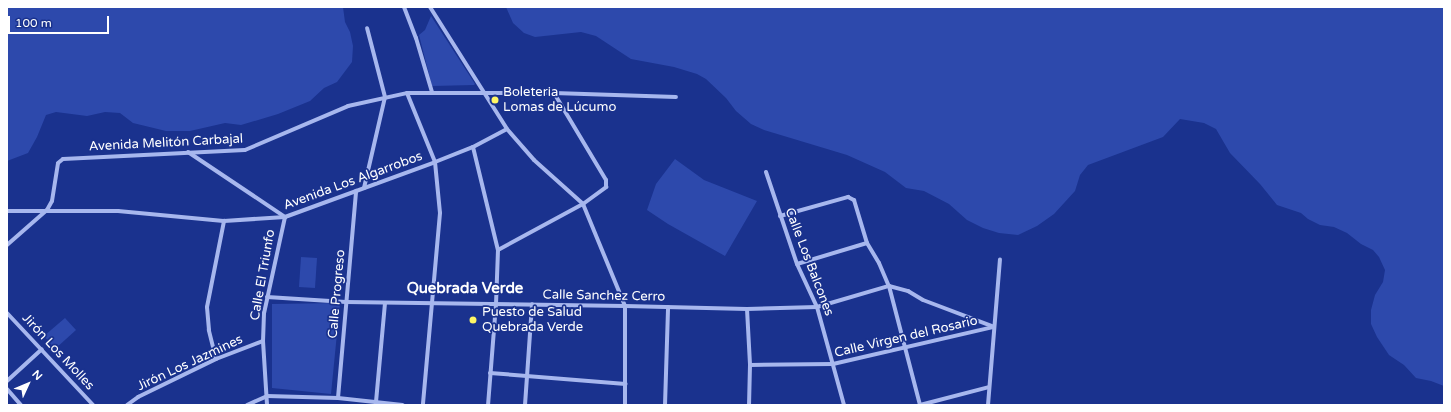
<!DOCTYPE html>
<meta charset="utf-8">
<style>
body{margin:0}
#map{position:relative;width:1451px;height:412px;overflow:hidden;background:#1a328e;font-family:"Varela Round",sans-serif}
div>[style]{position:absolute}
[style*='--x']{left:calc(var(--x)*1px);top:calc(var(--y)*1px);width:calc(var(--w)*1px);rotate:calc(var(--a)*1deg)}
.green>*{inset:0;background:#2d49ac}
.street>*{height:4px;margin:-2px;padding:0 2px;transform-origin:2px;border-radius:2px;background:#a7b7ee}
.dots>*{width:11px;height:11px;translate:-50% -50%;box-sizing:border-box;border:2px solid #1a328e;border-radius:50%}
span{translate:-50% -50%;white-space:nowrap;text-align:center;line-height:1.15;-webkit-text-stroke:3.5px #1a328e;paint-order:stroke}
.poi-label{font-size:13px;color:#fff}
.left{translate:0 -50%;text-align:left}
.street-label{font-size:13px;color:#fff}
.quarter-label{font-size:15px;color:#fff;font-weight:700}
.frame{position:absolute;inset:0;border:8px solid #fff;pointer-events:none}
.north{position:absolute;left:8px;top:364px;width:40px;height:40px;-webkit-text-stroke:3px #1a328e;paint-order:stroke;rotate:46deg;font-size:11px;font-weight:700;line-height:16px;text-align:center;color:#fff}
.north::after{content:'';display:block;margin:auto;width:14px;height:18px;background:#fff;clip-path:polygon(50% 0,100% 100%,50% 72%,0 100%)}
.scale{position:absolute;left:8px;top:16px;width:101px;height:18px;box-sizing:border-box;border:2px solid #fff;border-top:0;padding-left:5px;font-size:12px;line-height:14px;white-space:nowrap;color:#fff;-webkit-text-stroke:3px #1a328e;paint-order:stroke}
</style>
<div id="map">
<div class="green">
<div style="clip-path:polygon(7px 7px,343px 7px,345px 22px,350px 32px,353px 46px,352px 62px,337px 82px,324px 88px,310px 101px,278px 114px,241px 125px,225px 123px,190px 131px,166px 131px,133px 123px,120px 113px,105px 112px,87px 116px,56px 112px,46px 115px,37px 137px,28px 153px,7px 161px)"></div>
<div style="clip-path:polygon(506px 7px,1444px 7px,1444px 386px,1431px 381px,1416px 378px,1404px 365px,1389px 355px,1377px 337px,1371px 324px,1371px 310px,1375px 295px,1383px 282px,1385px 270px,1379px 257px,1373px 250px,1361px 244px,1347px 233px,1334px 227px,1320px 225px,1308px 219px,1301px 213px,1277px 205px,1260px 184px,1230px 153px,1216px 129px,1204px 123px,1180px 119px,1163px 137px,1088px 165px,1080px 175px,1075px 191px,1054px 214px,1037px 226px,1018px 235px,999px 233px,983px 228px,967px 220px,949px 204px,924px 191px,906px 188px,885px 172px,847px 155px,764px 130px,751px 124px,736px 111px,726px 98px,706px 79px,697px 74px,674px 67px,631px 59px,596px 36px,581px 32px,535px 37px,524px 33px,513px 23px)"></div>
<div style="clip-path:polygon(431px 16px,475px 84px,474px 85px,432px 86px,419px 35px,425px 30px)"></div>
<div style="clip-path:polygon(675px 159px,704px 180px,757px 201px,725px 256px,668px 224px,647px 210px,656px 184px)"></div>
<div style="clip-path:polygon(301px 257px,317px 258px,315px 288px,299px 287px)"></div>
<div style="clip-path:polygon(340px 303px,331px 394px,272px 388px,272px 304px)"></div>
<div style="clip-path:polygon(65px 318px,76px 330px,55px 349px,44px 336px)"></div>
</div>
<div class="street">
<div style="--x:404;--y:7;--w:33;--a:69"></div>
<div style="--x:416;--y:38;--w:56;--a:73.5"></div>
<div style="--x:430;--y:7;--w:144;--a:57.7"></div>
<div style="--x:507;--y:129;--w:41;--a:48.9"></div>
<div style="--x:534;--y:160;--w:66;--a:41.9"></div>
<div style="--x:583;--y:204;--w:110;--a:67.6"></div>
<div style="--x:625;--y:306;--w:99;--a:90"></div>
<div style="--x:407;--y:93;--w:74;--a:67.9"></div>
<div style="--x:435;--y:162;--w:51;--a:84.4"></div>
<div style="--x:440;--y:213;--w:193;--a:95.1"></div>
<div style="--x:473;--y:147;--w:106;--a:76.4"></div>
<div style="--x:498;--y:250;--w:54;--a:92.1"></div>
<div style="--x:496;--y:304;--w:101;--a:94.5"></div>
<div style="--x:188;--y:152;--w:117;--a:33.8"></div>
<div style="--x:285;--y:217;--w:98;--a:102.3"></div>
<div style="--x:264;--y:313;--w:28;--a:92"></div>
<div style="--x:263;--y:341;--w:64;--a:86.4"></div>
<div style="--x:766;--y:172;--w:97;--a:71.4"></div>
<div style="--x:797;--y:264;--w:47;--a:65.1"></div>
<div style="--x:817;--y:307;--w:102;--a:74.6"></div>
<div style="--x:364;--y:188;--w:93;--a:-77"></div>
<div style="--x:385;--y:97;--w:71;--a:-104.6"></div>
<div style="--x:7;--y:211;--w:111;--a:0"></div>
<div style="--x:118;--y:211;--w:106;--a:5.4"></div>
<div style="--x:224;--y:221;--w:61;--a:-3.8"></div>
<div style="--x:285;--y:217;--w:160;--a:-20.1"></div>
<div style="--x:435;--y:162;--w:41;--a:-21.5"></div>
<div style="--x:473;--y:147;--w:38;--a:-28"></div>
<div style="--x:780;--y:216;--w:71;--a:-15.6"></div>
<div style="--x:848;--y:197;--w:7;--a:27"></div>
<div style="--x:854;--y:200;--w:45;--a:73.2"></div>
<div style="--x:867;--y:243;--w:23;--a:59"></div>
<div style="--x:879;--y:263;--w:25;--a:67"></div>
<div style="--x:889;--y:286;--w:123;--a:75.4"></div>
<div style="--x:7;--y:245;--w:53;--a:-41.2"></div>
<div style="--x:47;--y:210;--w:10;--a:-61"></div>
<div style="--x:52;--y:201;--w:38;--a:-81"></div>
<div style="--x:58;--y:163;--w:6;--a:-39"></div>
<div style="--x:63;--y:159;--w:182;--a:-2.8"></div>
<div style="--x:245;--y:150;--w:112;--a:-23.1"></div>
<div style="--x:348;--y:106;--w:60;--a:-12.4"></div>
<div style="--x:407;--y:93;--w:147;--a:0"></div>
<div style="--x:554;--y:93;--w:122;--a:1.9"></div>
<div style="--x:498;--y:250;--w:97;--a:-28.4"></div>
<div style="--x:583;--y:204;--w:29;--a:-36"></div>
<div style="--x:606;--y:187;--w:7;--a:-90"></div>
<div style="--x:606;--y:180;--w:101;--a:-120.9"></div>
<div style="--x:797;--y:264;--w:73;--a:-16.7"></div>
<div style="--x:267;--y:297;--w:79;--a:3.6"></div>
<div style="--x:346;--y:302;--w:279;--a:0.8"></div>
<div style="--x:625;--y:306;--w:122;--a:1.4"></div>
<div style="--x:747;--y:309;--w:70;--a:-1.6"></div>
<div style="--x:817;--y:307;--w:75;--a:-16.3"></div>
<div style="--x:889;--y:286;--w:20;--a:15"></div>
<div style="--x:908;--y:291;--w:17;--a:31"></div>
<div style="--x:923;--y:300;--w:76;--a:20.8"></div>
<div style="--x:747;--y:309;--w:56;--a:86.9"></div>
<div style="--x:750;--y:365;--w:40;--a:91.4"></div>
<div style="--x:7;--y:313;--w:126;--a:46.9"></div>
<div style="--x:216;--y:359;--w:30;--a:-104"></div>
<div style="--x:209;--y:330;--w:23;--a:-95"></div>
<div style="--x:207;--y:307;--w:88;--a:-78.8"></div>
<div style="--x:750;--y:365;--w:83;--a:-0.7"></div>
<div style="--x:833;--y:364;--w:164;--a:-13"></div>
<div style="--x:490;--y:373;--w:136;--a:4.6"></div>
<div style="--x:7;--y:381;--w:47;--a:-42.4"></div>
<div style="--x:7;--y:389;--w:21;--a:49"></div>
<div style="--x:338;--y:398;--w:208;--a:-85"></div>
<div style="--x:376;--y:402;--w:99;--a:-84.8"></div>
<div style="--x:127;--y:405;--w:14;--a:-36"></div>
<div style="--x:138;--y:397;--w:87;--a:-26"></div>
<div style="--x:216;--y:359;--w:50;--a:-21"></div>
<div style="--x:247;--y:405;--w:22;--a:-24"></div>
<div style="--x:267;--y:396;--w:71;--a:1.6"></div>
<div style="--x:338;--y:398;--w:65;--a:6.1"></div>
<div style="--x:525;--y:405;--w:101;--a:-86"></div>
<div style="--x:665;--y:405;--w:98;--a:-88.2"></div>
<div style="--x:920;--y:405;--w:71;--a:-14.6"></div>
<div style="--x:988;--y:405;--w:146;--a:-85.3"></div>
</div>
<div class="dots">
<div style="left:495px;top:100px;background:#fff665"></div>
<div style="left:473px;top:320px;background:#fff665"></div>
</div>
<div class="poi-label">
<span class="left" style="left:503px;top:100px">Boleteria<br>Lomas de Lúcumo</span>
<span class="left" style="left:482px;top:320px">Puesto de Salud<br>Quebrada Verde</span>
</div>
<div class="street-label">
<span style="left:166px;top:143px;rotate:-3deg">Avenida Melitón Carbajal</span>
<span style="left:353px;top:181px;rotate:-20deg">Avenida Los Algarrobos</span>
<span style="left:809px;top:262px;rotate:69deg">Calle Los Balcones</span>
<span style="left:263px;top:275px;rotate:-80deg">Calle El Triunfo</span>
<span style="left:337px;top:294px;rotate:-85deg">Calle Progreso</span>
<span style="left:604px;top:296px;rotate:1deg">Calle Sanchez Cerro</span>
<span style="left:906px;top:337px;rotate:-13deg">Calle Virgen del Rosario</span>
<span style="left:58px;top:352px;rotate:47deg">Jirón Los Molles</span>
<span style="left:190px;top:363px;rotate:-25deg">Jirón Los Jazmines</span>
</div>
<div class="quarter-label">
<span style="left:465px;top:289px">Quebrada Verde</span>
</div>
<div class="frame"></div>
<div class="north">N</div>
<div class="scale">100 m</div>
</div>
